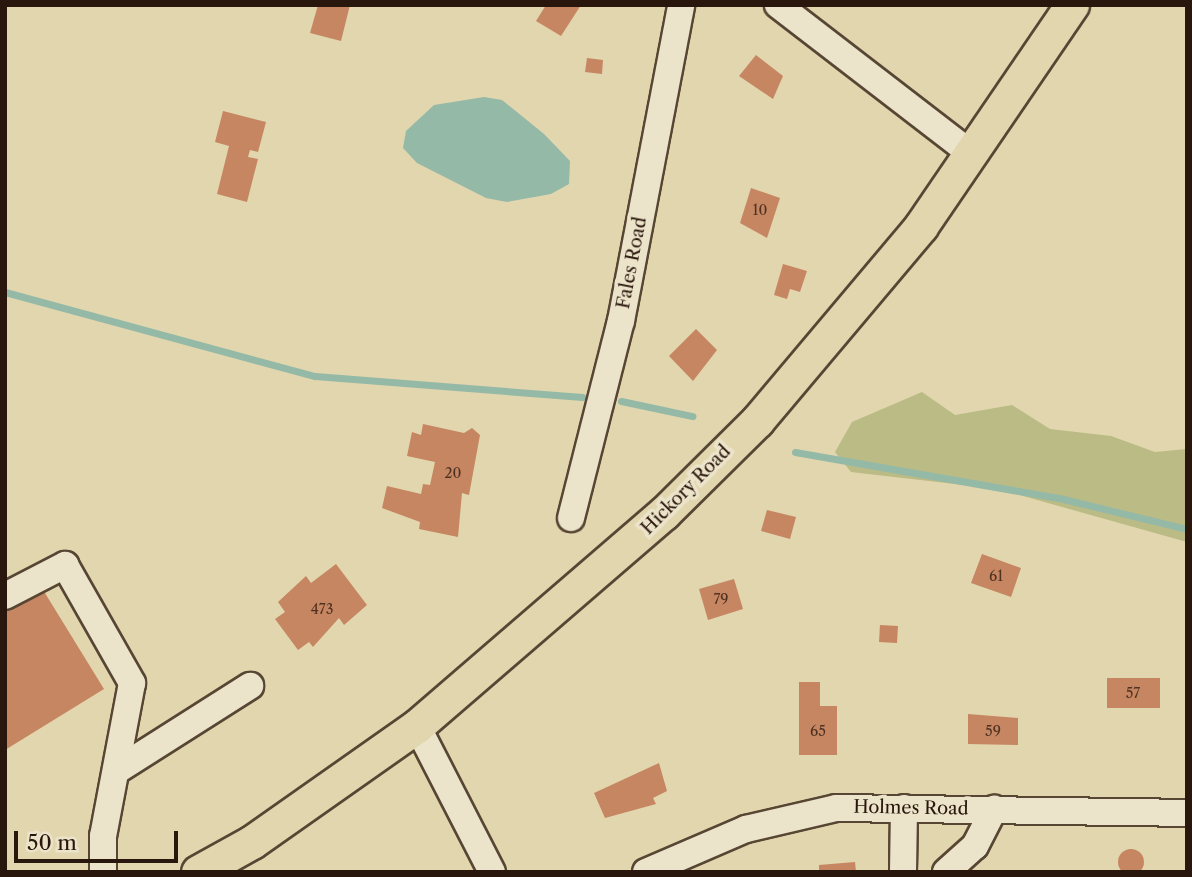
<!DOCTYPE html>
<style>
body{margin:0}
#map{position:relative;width:1192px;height:877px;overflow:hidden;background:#e1d6ae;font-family:"Libre Caslon Text",serif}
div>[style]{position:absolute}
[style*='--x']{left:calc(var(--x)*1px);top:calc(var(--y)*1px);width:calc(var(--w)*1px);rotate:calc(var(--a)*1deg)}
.green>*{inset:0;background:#bbbb85}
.water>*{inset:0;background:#95b9a7}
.stream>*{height:7px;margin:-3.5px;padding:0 3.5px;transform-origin:3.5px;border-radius:3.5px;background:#95b9a7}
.building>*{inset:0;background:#c68662}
.round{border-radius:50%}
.roads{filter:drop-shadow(2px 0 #574634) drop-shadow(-2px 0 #574634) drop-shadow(0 2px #574634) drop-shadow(0 -2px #574634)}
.minor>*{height:26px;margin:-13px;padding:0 13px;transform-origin:13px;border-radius:13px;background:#ece4ca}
.major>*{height:33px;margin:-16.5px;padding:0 16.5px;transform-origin:16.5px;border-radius:16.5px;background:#e1d6ae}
span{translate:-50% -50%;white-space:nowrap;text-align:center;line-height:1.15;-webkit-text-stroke:7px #ece4ca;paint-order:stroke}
.number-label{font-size:14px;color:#503222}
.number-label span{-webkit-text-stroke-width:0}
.street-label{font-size:18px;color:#29160c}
.frame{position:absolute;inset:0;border:7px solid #29160c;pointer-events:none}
.scale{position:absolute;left:14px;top:831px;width:164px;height:32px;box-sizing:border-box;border:4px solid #29160c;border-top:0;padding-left:9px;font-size:21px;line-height:24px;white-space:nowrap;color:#29160c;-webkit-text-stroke:5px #ece4ca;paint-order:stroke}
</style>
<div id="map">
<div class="green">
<div style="clip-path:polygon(922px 392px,955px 415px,1012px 405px,1050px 429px,1111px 436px,1155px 452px,1187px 449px,1187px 542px,998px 489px,851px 472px,835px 452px,852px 422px)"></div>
</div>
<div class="water">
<div style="clip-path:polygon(484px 97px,502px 100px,544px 134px,570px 161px,569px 184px,551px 194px,507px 202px,486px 198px,417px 163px,403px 148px,406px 131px,434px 105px)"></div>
</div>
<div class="stream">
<div style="--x:5;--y:292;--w:321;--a:15.2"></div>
<div style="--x:315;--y:376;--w:268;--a:4.5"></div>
<div style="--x:621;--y:401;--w:73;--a:11.9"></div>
<div style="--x:795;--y:452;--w:272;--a:9.9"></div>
<div style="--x:1063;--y:499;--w:128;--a:13.6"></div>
</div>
<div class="building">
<div style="clip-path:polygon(318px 5px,350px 5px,341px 41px,310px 33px)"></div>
<div style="clip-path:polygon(546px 5px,581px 5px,561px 36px,536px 21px)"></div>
<div style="clip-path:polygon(756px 55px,783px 76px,773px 99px,739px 76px)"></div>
<div style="clip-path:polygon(587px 58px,603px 60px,602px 74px,585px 72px)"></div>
<div style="clip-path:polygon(223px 111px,266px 122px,258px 152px,250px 150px,248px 157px,258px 159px,247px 202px,217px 194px,229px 146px,215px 142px)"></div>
<div style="clip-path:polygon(751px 188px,780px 198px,767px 238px,740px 223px)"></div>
<div style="clip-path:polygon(783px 264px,807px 271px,800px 292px,790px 289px,787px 299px,774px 295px)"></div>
<div style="clip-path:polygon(696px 329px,717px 350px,693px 381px,669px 356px)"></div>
<div style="clip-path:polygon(423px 424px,464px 433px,472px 428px,480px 435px,469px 495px,462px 493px,458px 537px,419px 529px,420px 522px,382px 508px,387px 486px,421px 494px,423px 484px,430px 485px,435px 462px,407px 456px,412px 432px,421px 435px)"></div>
<div style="clip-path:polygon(767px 510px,796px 517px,790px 539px,761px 531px)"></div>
<div style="clip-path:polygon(982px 554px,1021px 568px,1011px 597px,971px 583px)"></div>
<div style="clip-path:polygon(336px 564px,367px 605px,344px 625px,339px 618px,313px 647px,309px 642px,298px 650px,275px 619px,285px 612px,278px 602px,306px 576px,311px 583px)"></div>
<div style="clip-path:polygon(734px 579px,743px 609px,708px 620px,699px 589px)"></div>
<div style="clip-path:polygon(40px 585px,104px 689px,5px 750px,5px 606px)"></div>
<div style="clip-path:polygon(880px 625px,898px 626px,897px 643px,879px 642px)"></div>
<div style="clip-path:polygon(1107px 678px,1160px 678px,1160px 708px,1107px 708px)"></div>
<div style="clip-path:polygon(799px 682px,820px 682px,820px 706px,837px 706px,837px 755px,799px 755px)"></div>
<div style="clip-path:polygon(968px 714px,1018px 718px,1018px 745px,968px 744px)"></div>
<div style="clip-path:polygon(659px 763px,667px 791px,653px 798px,656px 804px,605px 818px,594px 793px)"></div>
<div class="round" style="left:1118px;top:849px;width:26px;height:26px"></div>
<div style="clip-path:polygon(855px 862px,856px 872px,819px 872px,819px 865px)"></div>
</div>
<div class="roads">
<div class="minor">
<div style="--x:778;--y:5;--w:246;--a:37.6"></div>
<div style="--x:571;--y:518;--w:203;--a:-75.8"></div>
<div style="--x:621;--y:321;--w:322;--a:-79.2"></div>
<div style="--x:5;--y:596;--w:68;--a:-27.3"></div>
<div style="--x:65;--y:565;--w:136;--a:60.4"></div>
<div style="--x:132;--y:683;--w:156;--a:100.7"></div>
<div style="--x:103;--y:836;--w:36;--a:90"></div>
<div style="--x:417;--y:726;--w:164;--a:62.8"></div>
<div style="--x:116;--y:771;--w:159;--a:-32.4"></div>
<div style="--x:646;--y:872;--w:109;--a:-23.3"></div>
<div style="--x:746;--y:829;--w:92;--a:-13.1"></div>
<div style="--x:836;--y:808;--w:351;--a:0.8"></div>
<div style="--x:903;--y:872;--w:64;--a:-89.1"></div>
<div style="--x:946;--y:872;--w:39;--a:-42"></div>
<div style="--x:975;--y:846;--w:42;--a:-62.8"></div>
</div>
<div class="major">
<div style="--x:198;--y:872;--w:62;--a:-29.1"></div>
<div style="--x:252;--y:842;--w:202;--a:-35.1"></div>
<div style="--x:417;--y:726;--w:326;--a:-40.8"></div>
<div style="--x:664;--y:513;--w:131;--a:-44.7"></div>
<div style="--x:757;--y:421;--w:255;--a:-49.9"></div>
<div style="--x:921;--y:226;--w:268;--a:-55.7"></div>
</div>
</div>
<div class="number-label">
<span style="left:760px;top:210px">10</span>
<span style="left:453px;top:473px">20</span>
<span style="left:996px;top:576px">61</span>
<span style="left:721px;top:599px">79</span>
<span style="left:322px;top:609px">473</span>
<span style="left:1133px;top:693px">57</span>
<span style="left:818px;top:731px">65</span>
<span style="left:993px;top:731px">59</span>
</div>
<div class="street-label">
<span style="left:632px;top:263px;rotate:-79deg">Fales Road</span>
<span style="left:686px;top:490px;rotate:-45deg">Hickory Road</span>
<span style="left:911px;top:808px;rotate:1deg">Holmes Road</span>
</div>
<div class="frame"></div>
<div class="scale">50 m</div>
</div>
